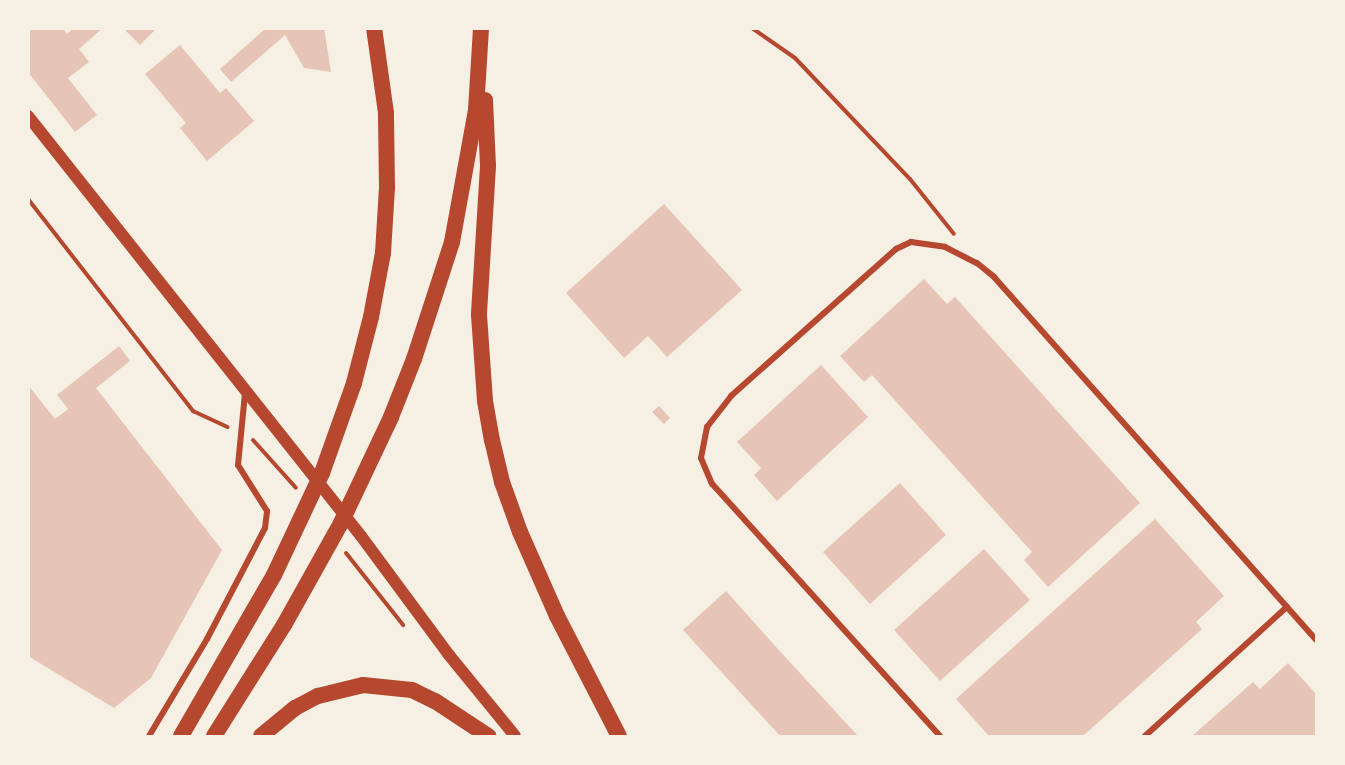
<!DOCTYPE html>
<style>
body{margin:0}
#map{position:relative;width:1345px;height:765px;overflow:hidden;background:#f6efe4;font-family:"IBM Plex Sans",sans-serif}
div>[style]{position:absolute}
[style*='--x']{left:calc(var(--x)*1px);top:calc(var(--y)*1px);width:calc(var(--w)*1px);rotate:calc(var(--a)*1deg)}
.building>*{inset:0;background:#e6c5b7}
.path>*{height:4px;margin:-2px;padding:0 2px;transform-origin:2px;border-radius:2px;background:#b5482f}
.minor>*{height:6px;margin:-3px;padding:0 3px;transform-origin:3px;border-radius:3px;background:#b5482f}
.secondary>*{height:12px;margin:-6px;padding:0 6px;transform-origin:6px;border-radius:6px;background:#b5482f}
.motorway>*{height:16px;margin:-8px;padding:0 8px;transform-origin:8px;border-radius:8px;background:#b5482f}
span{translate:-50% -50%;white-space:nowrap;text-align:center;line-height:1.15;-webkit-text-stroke:6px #f6efe4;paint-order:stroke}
.frame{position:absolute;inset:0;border:30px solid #f6efe4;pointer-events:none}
</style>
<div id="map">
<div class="building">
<div style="clip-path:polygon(28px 28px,63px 28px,67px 34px,74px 28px,103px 28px,79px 49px,89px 62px,68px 78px,97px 115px,75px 132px,28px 72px)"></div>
<div style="clip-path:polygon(123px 28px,157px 28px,140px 45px)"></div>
<div style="clip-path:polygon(266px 28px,324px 28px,331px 72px,304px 68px,285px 35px,231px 82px,220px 69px)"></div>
<div style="clip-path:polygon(180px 45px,220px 93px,226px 88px,254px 121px,207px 161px,180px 128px,186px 123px,145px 74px)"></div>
<div style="clip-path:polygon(664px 204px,742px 290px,667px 357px,648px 336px,624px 358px,566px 293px)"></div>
<div style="clip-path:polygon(924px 279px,947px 304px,955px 297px,1140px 503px,1048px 587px,1024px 560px,1032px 552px,872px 375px,864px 382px,840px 356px)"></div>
<div style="clip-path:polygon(119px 346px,130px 361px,96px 388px,222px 550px,151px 678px,114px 708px,28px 656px,28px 385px,55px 419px,68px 409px,57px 395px)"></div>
<div style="clip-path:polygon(821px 365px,868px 417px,777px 501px,754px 475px,761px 468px,737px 442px)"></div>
<div style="clip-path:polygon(659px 406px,670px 418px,664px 424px,652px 412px)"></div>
<div style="clip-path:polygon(900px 483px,946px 535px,870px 604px,823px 552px)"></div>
<div style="clip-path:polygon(1155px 519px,1224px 596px,1196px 622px,1202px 629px,1083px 736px,989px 736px,956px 699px)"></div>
<div style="clip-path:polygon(984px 549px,1030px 600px,940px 681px,894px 630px)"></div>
<div style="clip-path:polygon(726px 591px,777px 648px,858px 736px,780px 736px,683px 630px)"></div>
<div style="clip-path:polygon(1288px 663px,1316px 694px,1316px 736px,1192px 736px,1253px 682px,1260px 689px)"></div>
</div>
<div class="path">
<div style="--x:752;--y:28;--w:52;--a:34.9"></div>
<div style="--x:795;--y:58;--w:167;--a:46.5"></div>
<div style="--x:910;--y:179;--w:70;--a:51.3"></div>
<div style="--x:28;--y:199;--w:269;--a:52.1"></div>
<div style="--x:193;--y:411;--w:38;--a:25"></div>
<div style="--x:253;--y:440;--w:64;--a:48.1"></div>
<div style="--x:346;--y:553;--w:92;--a:51.6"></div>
</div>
<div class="minor">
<div style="--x:149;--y:736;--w:113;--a:-59.1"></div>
<div style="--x:207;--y:639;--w:125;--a:-62.4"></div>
<div style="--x:265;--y:528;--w:17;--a:-83"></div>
<div style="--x:267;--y:511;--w:54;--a:-122.2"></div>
<div style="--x:238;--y:465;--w:72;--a:-84.4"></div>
<div style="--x:940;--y:736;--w:340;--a:-132.1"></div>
<div style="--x:712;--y:484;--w:28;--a:-113"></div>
<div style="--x:701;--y:458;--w:32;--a:-79"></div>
<div style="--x:707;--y:427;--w:39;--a:-52"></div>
<div style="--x:731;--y:396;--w:221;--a:-41.7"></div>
<div style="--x:896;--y:249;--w:17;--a:-25"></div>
<div style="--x:911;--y:242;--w:34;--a:8"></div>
<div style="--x:945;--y:247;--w:36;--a:27"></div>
<div style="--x:977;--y:263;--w:22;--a:39"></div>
<div style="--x:994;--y:277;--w:485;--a:48.4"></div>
<div style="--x:1145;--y:736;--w:192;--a:-42.3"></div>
</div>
<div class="secondary">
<div style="--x:28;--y:116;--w:536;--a:51.59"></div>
<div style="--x:361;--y:536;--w:148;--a:53.5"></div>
<div style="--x:449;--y:655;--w:104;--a:50.8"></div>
</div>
<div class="motorway">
<div style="--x:485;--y:100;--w:66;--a:87.4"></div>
<div style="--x:488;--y:166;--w:149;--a:93.5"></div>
<div style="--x:479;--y:315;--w:86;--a:86"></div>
<div style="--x:485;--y:401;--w:40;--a:80"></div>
<div style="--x:492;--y:440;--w:43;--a:76.6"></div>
<div style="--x:502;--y:482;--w:53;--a:70.2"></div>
<div style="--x:520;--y:532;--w:92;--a:66.2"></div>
<div style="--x:557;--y:616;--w:135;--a:62.7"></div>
<div style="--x:181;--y:736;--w:186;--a:-60"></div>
<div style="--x:274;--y:575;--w:113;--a:-64.8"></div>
<div style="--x:322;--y:473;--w:96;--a:-70.4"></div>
<div style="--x:354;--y:383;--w:68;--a:-75.6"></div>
<div style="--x:371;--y:317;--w:65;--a:-79.4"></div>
<div style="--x:383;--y:253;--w:65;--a:-86.5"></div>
<div style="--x:387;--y:188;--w:75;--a:-90.8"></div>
<div style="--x:386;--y:113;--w:86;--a:-98"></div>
<div style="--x:214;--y:736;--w:131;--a:-57.8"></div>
<div style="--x:284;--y:625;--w:117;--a:-60.8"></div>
<div style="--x:341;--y:523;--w:117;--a:-64.7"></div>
<div style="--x:391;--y:417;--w:62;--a:-68.4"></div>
<div style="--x:414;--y:359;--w:123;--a:-72"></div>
<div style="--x:452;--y:242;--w:134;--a:-79.7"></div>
<div style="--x:476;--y:110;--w:82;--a:-86.5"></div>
<div style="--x:261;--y:736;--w:44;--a:-39.5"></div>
<div style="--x:295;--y:708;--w:26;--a:-28"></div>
<div style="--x:318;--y:696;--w:46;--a:-13.7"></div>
<div style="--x:363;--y:685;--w:49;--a:5.8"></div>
<div style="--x:412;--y:690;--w:25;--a:26"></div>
<div style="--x:435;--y:701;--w:64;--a:33.4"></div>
</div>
<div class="frame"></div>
</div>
